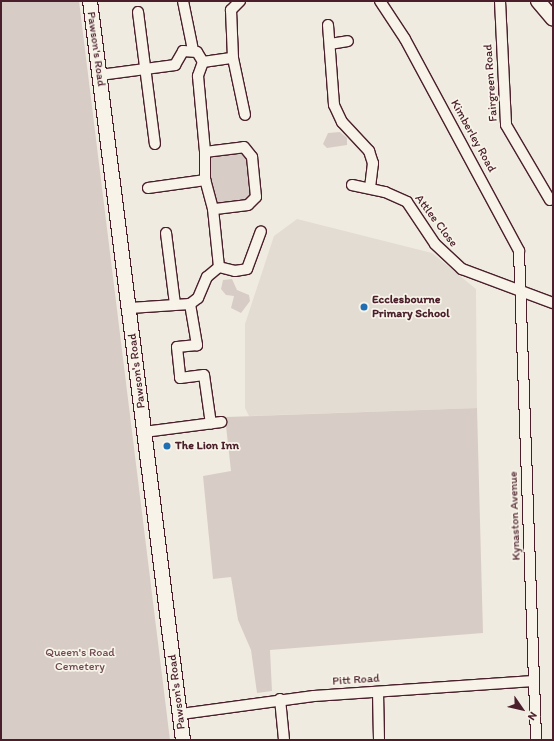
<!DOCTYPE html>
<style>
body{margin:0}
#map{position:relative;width:554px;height:741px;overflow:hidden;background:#f0ebe0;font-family:Itim,sans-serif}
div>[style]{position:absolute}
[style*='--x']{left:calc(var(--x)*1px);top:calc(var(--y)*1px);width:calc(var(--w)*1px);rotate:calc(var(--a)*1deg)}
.built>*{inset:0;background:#e3dcd2}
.green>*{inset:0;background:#d8cdc6}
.roads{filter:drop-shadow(1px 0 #4a1f2b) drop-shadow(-1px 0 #4a1f2b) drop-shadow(0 1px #4a1f2b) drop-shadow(0 -1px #4a1f2b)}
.street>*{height:10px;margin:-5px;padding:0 5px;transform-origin:5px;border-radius:5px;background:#f7f3e8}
.secondary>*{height:14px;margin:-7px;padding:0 7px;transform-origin:7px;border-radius:7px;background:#f7f3e8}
.dots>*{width:11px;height:11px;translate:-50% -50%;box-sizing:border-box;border:2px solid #f7f3e8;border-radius:50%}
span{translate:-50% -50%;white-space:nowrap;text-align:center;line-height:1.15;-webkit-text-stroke:3.5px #f7f3e8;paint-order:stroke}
.street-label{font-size:12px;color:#4a1f2b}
.poi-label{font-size:12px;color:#4a1f2b;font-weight:700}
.left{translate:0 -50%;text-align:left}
.park-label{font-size:12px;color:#6e4a52}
.frame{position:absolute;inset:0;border:2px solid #4a1f2b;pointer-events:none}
.north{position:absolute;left:502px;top:689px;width:40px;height:40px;-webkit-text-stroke:3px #f7f3e8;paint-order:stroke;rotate:124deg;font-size:11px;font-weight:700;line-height:16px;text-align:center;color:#4a1f2b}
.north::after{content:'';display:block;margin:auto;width:14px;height:18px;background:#4a1f2b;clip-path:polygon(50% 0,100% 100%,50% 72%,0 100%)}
</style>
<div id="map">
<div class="built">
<div style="clip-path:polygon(297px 219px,432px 253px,476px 289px,477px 408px,249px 416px,245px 408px,245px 324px,274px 236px)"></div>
</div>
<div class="green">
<div style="clip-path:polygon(1px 1px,79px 1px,170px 740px,1px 740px)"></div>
<div style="clip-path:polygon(340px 132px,347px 138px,347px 145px,327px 148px,323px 144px,328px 133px)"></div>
<div style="clip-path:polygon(242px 149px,250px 162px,247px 163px,250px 189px,253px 192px,249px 201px,219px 205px,209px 182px,211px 158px)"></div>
<div style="clip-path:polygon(232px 279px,237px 290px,249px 295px,250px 301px,241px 313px,231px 308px,234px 296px,226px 295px,221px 289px,223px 280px)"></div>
<div style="clip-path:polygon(477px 408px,483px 633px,270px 650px,272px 691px,257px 693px,251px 650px,238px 620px,231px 577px,213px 579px,203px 476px,231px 471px,225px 417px)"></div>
</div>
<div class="roads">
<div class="street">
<div style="--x:183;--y:1;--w:50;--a:78.5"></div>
<div style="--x:240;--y:1;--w:13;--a:135"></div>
<div style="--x:231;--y:10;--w:48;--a:87.6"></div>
<div style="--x:233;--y:58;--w:58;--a:78.1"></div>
<div style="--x:380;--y:1;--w:45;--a:56.7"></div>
<div style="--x:405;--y:39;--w:241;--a:61.7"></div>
<div style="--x:519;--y:251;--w:489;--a:88"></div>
<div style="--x:500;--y:1;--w:124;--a:87.2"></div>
<div style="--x:506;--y:125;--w:87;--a:59.6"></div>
<div style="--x:138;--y:12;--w:133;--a:82.7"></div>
<div style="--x:328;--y:25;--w:80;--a:85.7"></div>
<div style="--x:334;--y:105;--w:19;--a:65"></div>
<div style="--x:342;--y:122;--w:40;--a:47"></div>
<div style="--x:369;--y:151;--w:13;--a:72"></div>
<div style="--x:373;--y:163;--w:25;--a:97"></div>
<div style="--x:330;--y:44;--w:18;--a:-9"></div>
<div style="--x:203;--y:62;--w:30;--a:-8"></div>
<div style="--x:100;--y:75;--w:76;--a:-7.6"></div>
<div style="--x:175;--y:65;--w:16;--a:-60"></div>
<div style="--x:183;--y:51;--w:14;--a:4"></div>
<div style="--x:197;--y:52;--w:12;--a:59"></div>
<div style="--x:203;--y:62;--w:15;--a:110"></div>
<div style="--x:198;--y:76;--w:76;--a:84.7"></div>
<div style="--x:352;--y:185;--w:34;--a:12"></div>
<div style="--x:385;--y:192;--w:24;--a:24"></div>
<div style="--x:407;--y:202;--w:50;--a:56.3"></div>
<div style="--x:435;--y:244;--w:37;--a:43"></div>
<div style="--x:462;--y:269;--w:97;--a:20.5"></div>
<div style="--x:148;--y:188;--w:58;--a:-8"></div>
<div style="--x:166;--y:233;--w:72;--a:82.8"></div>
<div style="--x:219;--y:267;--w:16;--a:14"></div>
<div style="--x:235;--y:271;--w:12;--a:-9"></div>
<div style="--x:247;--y:269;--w:40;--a:-69.8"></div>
<div style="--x:190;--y:304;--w:42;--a:80.3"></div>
<div style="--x:197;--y:345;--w:20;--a:174"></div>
<div style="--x:177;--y:347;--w:31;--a:84"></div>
<div style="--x:180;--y:378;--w:24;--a:-7"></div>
<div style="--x:204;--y:375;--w:49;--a:81.9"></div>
<div style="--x:130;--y:308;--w:60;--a:-3.8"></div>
<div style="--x:190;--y:304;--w:10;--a:-37"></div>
<div style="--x:198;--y:298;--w:23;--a:-67"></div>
<div style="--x:207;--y:277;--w:16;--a:-40"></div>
<div style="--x:219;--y:267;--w:58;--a:-95.9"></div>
<div style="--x:213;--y:209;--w:30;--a:-105"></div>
<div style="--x:205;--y:180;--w:28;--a:-90"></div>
<div style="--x:205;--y:152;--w:39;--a:-7"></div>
<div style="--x:244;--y:147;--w:13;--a:51"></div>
<div style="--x:252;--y:157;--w:40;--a:84.3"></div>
<div style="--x:256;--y:197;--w:11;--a:135"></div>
<div style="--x:248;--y:205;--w:35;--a:173"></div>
<div style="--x:144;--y:432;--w:78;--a:-7.4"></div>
<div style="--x:378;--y:692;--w:48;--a:88.8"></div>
<div style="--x:280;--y:699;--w:41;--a:84.4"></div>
<div style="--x:181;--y:714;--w:134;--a:-7.7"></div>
<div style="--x:314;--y:696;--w:220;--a:-3.9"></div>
</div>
<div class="secondary">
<div style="--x:90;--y:1;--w:745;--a:82.83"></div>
<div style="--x:538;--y:1;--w:23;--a:50"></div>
</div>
</div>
<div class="dots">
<div style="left:364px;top:307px;background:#1f6fb2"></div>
<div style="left:167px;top:446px;background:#1f6fb2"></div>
</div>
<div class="street-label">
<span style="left:96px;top:49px;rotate:82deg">Pawson's Road</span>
<span style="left:491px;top:83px;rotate:-94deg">Fairgreen Road</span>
<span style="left:473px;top:136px;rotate:61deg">Kimberley Road</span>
<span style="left:436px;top:221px;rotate:53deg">Attlee Close</span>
<span style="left:137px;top:371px;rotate:-97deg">Pawson's Road</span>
<span style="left:515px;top:516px;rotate:-92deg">Kynaston Avenue</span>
<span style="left:356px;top:680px;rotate:-4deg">Pitt Road</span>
<span style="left:177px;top:692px;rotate:-97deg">Pawson's Road</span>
</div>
<div class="poi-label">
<span class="left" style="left:372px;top:307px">Ecclesbourne<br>Primary School</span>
<span class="left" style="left:175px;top:446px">The Lion Inn</span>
</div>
<div class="park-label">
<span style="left:80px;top:660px">Queen's Road<br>Cemetery</span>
</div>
<div class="frame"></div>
<div class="north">N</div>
</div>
